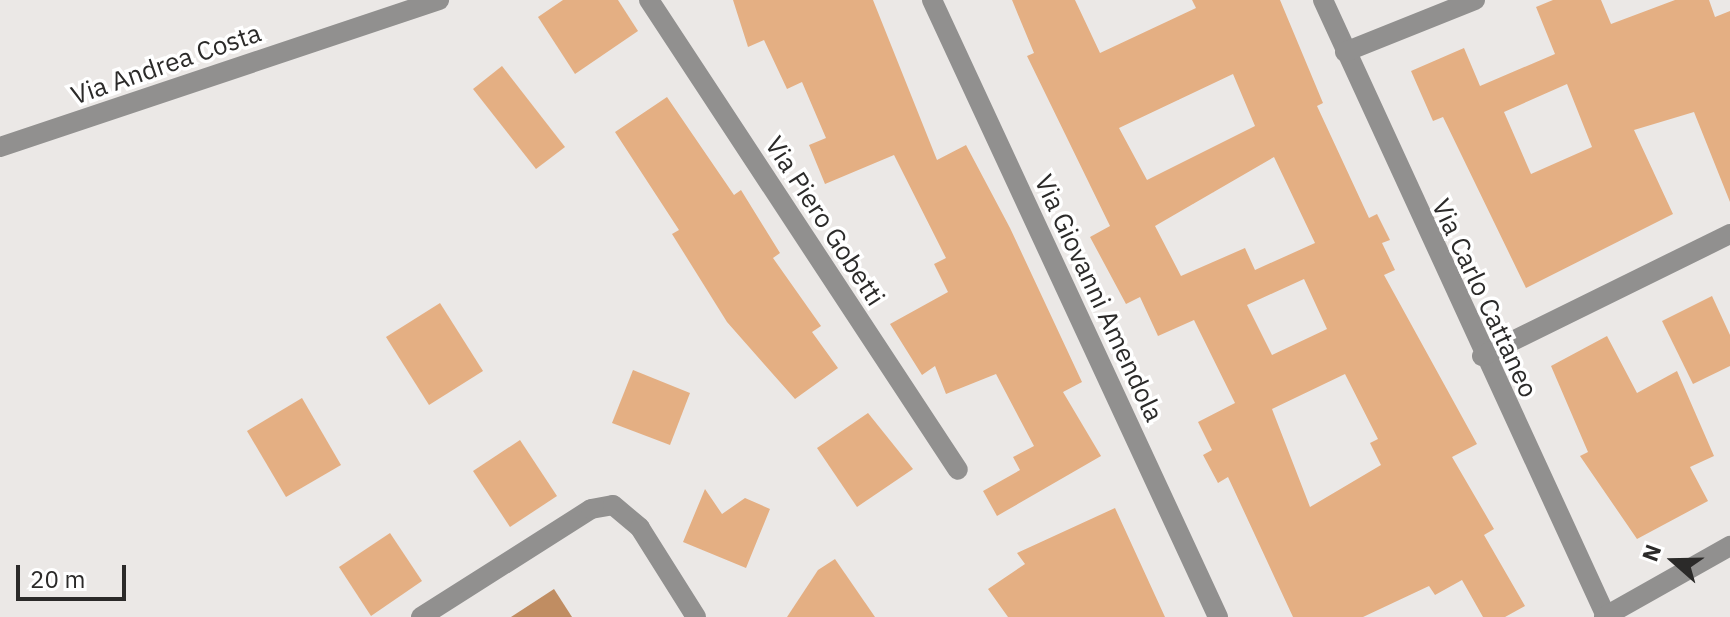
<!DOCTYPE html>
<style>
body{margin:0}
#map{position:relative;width:1730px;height:617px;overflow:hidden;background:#ebe8e6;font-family:"IBM Plex Sans",sans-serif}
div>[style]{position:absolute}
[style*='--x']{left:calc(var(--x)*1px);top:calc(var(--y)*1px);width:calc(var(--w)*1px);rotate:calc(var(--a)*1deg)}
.water>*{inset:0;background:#c08d62}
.building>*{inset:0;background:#e4af83}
.minor>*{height:20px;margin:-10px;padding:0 10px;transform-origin:10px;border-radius:10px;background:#91908f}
span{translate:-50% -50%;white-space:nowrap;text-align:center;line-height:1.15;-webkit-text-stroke:7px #fff;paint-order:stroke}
.street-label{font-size:26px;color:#2b2a29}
.north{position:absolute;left:1634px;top:521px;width:80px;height:80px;-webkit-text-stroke:6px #fff;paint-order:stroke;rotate:290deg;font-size:22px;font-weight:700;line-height:32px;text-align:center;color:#2b2a29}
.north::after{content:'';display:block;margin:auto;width:28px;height:36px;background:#2b2a29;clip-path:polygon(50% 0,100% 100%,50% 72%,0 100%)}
.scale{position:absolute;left:16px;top:565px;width:110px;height:36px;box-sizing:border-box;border:4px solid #2b2a29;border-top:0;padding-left:10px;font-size:24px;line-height:28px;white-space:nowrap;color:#2b2a29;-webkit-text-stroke:6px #fff;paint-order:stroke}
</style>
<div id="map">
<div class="water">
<div style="clip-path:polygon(554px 589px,572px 617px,511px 617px)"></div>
</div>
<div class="building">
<div style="clip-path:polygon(563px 0,618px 0,638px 31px,575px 74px,538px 17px)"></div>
<div style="clip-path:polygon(733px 0,873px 0,937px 160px,966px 145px,1010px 228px,1082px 382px,1063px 392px,1101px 456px,997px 516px,983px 491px,1020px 470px,1013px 457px,1034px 446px,996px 374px,946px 394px,935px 366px,922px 375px,890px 324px,948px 292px,934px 264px,946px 258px,894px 155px,825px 184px,809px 145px,826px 138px,802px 82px,787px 89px,764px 40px,748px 47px)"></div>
<div style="clip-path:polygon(evenodd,1012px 0,1075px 0,1100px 53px,1196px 8px,1192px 0,1280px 0,1323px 103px,1317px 106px,1369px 218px,1377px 214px,1390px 240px,1382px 243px,1395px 270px,1384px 275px,1477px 444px,1452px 457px,1494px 529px,1484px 535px,1525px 606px,1505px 617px,1483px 617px,1462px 580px,1435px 595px,1429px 586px,1363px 617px,1293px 617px,1228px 477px,1218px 483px,1203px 455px,1212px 450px,1198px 422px,1235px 403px,1194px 320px,1158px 336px,1140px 297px,1126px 304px,1090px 237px,1110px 226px,1027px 56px,1034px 53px,1012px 0,1233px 74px,1255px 126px,1147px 180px,1119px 128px,1233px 74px,1012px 0,1274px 157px,1315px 243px,1255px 270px,1245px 248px,1181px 276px,1155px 226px,1274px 157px,1012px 0,1304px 279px,1327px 329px,1272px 355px,1247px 305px,1304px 279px,1012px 0,1345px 374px,1378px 439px,1370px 443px,1381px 465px,1310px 507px,1272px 409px,1345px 374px)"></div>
<div style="clip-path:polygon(evenodd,1553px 0,1601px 0,1611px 24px,1675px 0,1709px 0,1715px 17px,1730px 11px,1730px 202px,1694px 112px,1634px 130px,1673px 214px,1526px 288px,1443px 117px,1433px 121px,1411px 71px,1464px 48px,1480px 86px,1555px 54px,1536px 7px,1553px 0,1567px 84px,1592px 147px,1531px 174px,1504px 112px,1567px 84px)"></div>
<div style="clip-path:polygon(502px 66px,565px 147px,536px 169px,473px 89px)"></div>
<div style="clip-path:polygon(667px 97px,734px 195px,741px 190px,780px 253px,773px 258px,821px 326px,812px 332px,838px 368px,795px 399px,727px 322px,672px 234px,679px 230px,615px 132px)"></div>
<div style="clip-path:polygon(1712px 296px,1730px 335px,1730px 366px,1693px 384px,1662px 321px)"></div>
<div style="clip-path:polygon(440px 303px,483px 371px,429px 405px,386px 337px)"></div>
<div style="clip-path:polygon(1607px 336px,1637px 393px,1677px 371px,1714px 456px,1690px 467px,1708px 501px,1637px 539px,1580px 456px,1588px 452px,1551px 366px)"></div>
<div style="clip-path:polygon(633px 370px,690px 393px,670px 445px,612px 423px)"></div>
<div style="clip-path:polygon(302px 398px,341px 465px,286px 497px,247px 431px)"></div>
<div style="clip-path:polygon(868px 413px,913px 469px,857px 507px,817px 448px)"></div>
<div style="clip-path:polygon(520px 440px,557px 496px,510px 527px,473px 471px)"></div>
<div style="clip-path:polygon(705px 489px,722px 514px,745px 498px,770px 509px,746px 568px,683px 542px)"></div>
<div style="clip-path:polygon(1115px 508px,1165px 617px,1008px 617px,988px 589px,1025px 564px,1017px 553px)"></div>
<div style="clip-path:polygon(390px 533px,422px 581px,371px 616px,339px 567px)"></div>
<div style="clip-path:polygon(835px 559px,875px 617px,787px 617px,818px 570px)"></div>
</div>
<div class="minor">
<div style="--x:649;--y:0;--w:562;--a:56.68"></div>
<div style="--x:932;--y:0;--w:680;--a:65.13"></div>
<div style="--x:1323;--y:0;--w:678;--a:65.33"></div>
<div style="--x:1345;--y:52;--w:140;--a:-21.8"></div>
<div style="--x:0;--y:147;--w:463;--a:-18.5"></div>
<div style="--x:1482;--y:356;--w:276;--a:-26.2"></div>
<div style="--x:421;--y:617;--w:201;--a:-32.4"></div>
<div style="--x:591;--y:509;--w:22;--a:-10"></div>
<div style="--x:613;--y:505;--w:35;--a:40"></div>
<div style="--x:640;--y:528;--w:105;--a:57.8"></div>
<div style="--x:1604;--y:617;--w:145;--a:-29.4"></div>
</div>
<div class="street-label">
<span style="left:166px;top:64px;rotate:-19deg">Via Andrea Costa</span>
<span style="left:825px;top:221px;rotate:57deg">Via Piero Gobetti</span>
<span style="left:1099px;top:298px;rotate:65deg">Via Giovanni Amendola</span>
<span style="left:1485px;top:298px;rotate:65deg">Via Carlo Cattaneo</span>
</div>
<div class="north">N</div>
<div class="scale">20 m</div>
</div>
